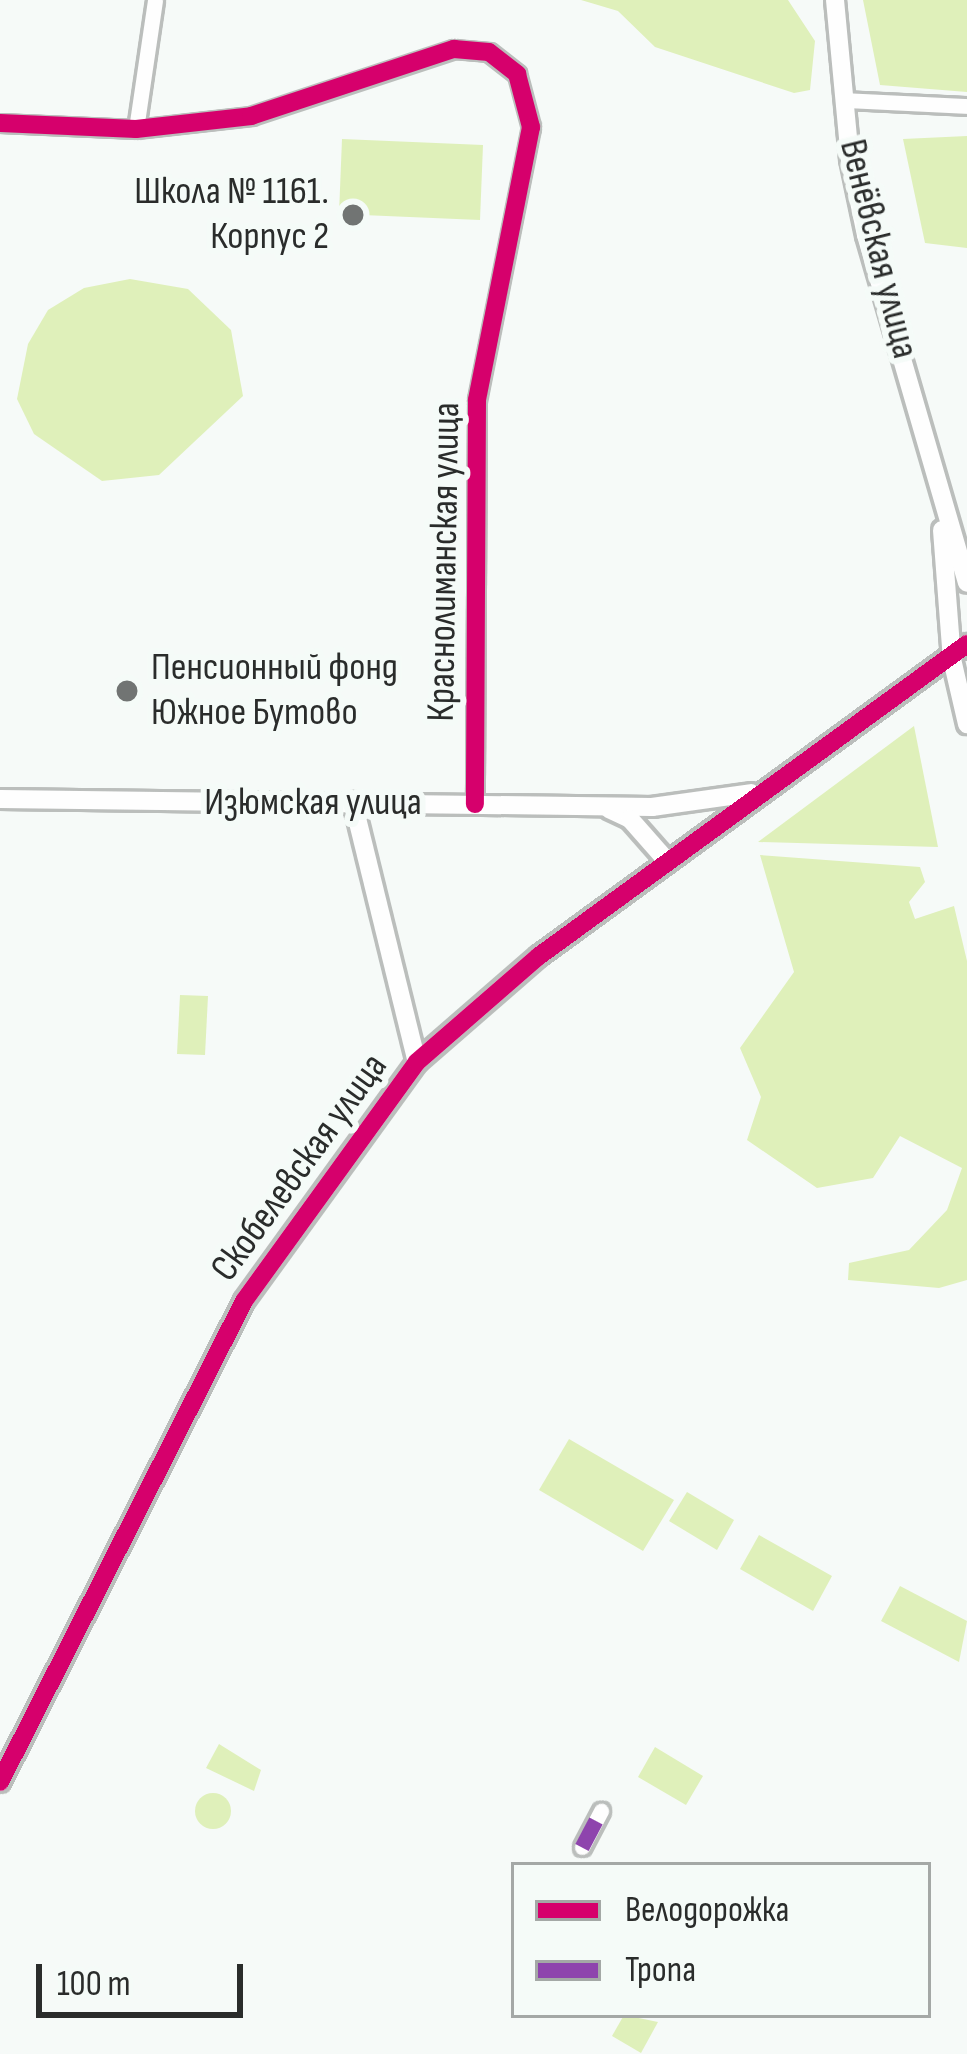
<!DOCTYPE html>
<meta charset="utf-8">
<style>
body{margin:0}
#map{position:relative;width:967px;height:2054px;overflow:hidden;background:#f6faf8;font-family:"Sofia Sans Condensed",sans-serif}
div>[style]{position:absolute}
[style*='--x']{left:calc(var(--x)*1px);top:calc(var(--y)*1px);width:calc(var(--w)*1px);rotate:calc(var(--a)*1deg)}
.green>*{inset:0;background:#dff0ba}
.round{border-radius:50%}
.roads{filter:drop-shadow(3px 0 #bbbebc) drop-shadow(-3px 0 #bbbebc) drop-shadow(0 3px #bbbebc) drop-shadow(0 -3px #bbbebc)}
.minor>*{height:15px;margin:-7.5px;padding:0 7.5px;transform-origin:7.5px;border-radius:7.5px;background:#fefefe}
.tertiary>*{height:18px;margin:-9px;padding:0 9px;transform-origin:9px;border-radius:9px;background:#fefefe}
.quiet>*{height:15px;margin-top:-7.5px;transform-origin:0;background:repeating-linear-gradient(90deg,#8e44ad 0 30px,transparent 0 45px)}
.cycleway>*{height:18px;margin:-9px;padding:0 9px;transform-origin:9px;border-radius:9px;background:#d6006c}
.dots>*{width:33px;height:33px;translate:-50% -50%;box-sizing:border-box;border:6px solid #f5fbf8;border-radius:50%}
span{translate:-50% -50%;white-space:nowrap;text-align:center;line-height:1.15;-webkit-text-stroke:12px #f5fbf8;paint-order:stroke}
.poi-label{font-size:39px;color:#2a2c2b}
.right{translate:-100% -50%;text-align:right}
.left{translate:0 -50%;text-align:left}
.street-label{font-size:39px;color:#2a2c2b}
.legend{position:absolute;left:511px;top:1862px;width:420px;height:156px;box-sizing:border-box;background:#f5fbf8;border:3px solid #a4a8a6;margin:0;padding:15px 21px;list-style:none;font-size:36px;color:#2a2c2b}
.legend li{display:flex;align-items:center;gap:24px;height:60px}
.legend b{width:60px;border:3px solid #a4a8a6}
.scale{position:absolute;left:36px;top:1964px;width:207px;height:54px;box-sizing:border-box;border:6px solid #2a2c2b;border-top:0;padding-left:15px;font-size:36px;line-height:42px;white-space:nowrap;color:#2a2c2b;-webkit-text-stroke:9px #f5fbf8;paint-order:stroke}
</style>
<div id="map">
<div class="green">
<div style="clip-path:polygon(581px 0,788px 0,815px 41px,810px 90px,794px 93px,655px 47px,618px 11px)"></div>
<div style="clip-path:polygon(863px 0,967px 0,967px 92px,880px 85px)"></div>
<div style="clip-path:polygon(967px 136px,967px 248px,925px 243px,903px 139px)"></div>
<div style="clip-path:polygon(342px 139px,483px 145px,480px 220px,339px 214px)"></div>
<div style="clip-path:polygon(130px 279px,188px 289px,231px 330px,243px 396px,159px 475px,102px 481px,34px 434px,17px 399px,28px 344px,48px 310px,84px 288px)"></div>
<div style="clip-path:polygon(914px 726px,938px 847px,758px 842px)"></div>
<div style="clip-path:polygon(760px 855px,920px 867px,925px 882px,909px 902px,915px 919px,954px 906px,967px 961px,967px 1280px,939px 1288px,848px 1280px,849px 1263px,909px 1250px,947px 1210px,962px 1168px,900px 1136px,873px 1178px,817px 1188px,747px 1140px,761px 1097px,740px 1048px,794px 972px)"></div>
<div style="clip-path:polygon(180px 995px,208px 996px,205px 1055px,177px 1054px)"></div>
<div style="clip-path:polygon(569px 1439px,674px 1500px,643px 1551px,539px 1490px)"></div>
<div style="clip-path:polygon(687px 1492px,734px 1520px,717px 1550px,669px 1521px)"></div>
<div style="clip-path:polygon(759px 1535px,832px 1576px,813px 1611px,740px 1569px)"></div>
<div style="clip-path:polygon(900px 1586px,967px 1621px,959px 1662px,881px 1621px)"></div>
<div style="clip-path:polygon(219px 1744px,261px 1770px,254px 1791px,206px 1768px)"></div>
<div style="clip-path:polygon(655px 1747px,703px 1776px,686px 1805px,638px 1777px)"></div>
<div class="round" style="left:195px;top:1793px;width:36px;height:36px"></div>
<div style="clip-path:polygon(624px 2015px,658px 2022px,641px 2053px,612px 2036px)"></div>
</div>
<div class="roads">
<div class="minor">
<div style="--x:844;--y:100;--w:123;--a:2.8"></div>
<div style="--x:0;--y:123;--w:136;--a:2.5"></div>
<div style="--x:136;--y:129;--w:116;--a:-6.4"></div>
<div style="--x:251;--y:116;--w:214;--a:-18.3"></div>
<div style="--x:454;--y:49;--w:35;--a:5"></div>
<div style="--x:489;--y:52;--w:36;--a:38"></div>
<div style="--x:517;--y:74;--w:55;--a:75.2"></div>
<div style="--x:531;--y:127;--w:278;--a:101.2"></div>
<div style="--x:477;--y:400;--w:404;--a:90.3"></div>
<div style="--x:136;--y:129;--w:130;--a:-81.6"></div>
<div style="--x:582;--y:1847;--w:41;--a:-62.2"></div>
</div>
<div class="tertiary">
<div style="--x:835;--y:0;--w:160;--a:84.6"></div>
<div style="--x:850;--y:159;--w:78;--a:78.1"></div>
<div style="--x:866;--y:235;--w:362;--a:73.8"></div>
<div style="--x:942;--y:530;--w:129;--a:85.6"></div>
<div style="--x:952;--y:659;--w:67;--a:77"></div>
<div style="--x:0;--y:799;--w:652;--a:0.7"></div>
<div style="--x:652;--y:807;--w:100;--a:-8"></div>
<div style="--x:353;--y:802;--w:268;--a:76.2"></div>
<div style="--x:609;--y:809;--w:23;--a:25"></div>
<div style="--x:630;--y:819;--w:56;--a:48.6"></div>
<div style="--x:0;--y:1782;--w:539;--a:-63.1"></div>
<div style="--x:244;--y:1301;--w:295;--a:-54.1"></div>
<div style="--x:417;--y:1062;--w:162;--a:-41"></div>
<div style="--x:539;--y:956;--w:530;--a:-36.09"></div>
</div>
</div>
<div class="quiet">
<div style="--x:582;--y:1847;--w:41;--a:-62.2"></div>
</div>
<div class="cycleway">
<div style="--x:0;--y:123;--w:136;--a:2.5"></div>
<div style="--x:136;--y:129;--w:116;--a:-6.4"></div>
<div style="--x:251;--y:116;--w:214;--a:-18.3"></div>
<div style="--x:454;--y:49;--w:35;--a:5"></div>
<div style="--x:489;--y:52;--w:36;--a:38"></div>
<div style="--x:517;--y:74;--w:55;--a:75.2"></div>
<div style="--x:531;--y:127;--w:278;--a:101.2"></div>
<div style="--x:477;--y:400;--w:404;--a:90.3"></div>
<div style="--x:0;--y:1782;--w:539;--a:-63.1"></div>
<div style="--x:244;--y:1301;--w:295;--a:-54.1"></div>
<div style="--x:417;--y:1062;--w:162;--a:-41"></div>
<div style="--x:539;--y:956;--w:530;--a:-36.09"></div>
</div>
<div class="dots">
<div style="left:353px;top:215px;background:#717473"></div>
<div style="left:127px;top:691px;background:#717473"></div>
</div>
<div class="poi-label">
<span class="right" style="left:329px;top:215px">Школа № 1161.<br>Корпус 2</span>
<span class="left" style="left:151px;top:691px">Пенсионный фонд<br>Южное Бутово</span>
</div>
<div class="street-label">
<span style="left:878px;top:249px;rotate:76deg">Венёвская улица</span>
<span style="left:445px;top:562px;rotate:-89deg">Краснолиманская улица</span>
<span style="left:313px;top:803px">Изюмская улица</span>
<span style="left:300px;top:1168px;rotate:-54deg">Скобелевская улица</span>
</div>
<ul class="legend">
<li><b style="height:15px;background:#d6006c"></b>Велодорожка</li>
<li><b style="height:15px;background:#8e44ad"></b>Тропа</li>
</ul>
<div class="scale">100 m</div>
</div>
